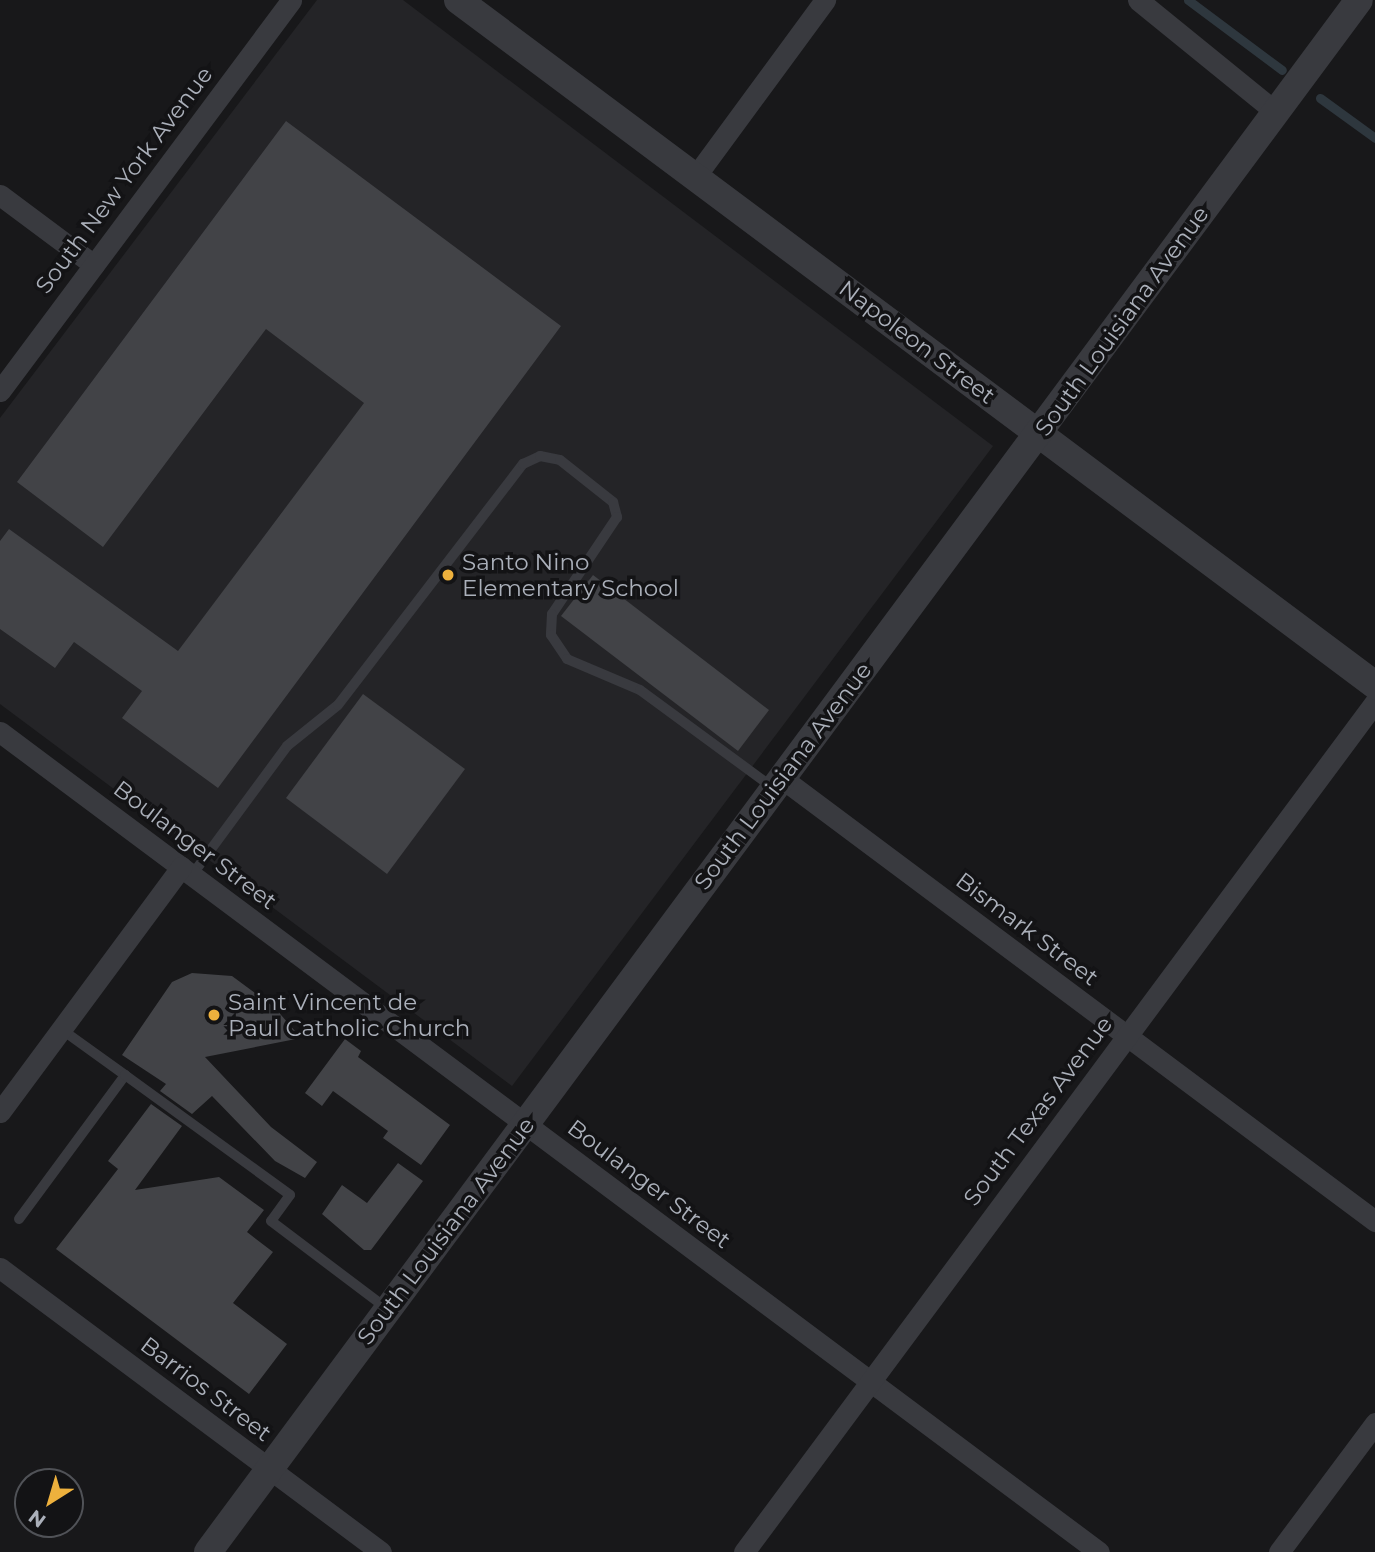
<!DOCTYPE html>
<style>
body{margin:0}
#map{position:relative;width:1375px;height:1552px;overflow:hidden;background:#18181a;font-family:Montserrat,sans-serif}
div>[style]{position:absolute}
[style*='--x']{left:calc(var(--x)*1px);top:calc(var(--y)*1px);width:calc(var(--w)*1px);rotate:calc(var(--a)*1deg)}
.built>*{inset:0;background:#242427}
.stream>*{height:9px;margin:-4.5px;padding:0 4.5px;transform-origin:4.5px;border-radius:4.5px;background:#2e373e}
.building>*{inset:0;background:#424347}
.service>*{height:10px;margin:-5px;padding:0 5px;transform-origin:5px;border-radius:5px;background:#393a3f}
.minor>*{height:21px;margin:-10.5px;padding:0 10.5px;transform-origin:10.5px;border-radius:10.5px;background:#393a3f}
.tertiary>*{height:28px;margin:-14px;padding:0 14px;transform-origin:14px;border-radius:14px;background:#393a3f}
.dots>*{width:19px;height:19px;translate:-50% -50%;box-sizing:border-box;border:4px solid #131315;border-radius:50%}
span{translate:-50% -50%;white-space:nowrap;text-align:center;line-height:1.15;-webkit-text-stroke:7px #131315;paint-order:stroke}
.street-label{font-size:23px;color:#abb0ba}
.poi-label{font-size:23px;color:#abb0ba}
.left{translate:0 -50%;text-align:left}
.north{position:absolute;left:14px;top:1468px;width:70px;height:70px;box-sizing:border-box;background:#131315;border:2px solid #505257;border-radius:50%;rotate:217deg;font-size:19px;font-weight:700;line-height:28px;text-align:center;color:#abb0ba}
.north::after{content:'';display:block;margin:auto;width:24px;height:32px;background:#eeb13d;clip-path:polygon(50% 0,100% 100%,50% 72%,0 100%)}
</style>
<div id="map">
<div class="built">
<div style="clip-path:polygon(317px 0,403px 0,993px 446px,512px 1086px,0 704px,0 418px)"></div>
</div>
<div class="stream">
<div style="--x:1188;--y:0;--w:117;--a:36.7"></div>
<div style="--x:1320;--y:98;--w:68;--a:36"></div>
</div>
<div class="building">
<div style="clip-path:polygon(286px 121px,561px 326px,218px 788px,122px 718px,142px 691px,74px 642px,55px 668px,0 629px,0 541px,9px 529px,178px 651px,364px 403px,266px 329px,103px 547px,17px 482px)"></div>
<div style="clip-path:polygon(593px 575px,769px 710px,738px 751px,561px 616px)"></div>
<div style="clip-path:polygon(363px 694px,465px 769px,387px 874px,286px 798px)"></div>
<div style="clip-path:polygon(192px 973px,232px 976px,275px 1008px,301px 1038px,205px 1057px,271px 1127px,317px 1162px,305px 1178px,275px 1161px,212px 1096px,192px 1114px,160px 1091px,166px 1084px,122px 1055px,172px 982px)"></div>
<div style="clip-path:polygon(345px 1039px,361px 1051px,358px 1057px,450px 1125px,421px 1165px,383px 1138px,388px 1131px,333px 1091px,322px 1106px,305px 1093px)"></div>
<div style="clip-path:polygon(151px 1104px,182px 1126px,135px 1190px,219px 1177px,264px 1210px,247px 1232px,273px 1252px,233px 1303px,287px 1344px,249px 1394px,56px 1249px,118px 1169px,108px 1161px)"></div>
<div style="clip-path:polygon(398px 1163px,423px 1181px,371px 1250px,364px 1250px,322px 1214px,342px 1185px,367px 1203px)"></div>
</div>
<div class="service">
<div style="--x:192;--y:875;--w:160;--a:-53.6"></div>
<div style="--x:287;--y:746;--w:65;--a:-38.8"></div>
<div style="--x:338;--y:705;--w:304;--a:-52.5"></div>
<div style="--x:523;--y:464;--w:19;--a:-25"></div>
<div style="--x:540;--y:456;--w:20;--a:11"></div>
<div style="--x:560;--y:460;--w:68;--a:38.4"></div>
<div style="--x:613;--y:502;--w:16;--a:75"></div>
<div style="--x:617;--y:517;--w:117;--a:123.8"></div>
<div style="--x:552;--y:614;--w:21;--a:93"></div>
<div style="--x:551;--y:635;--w:29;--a:56"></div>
<div style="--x:567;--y:659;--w:79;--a:23"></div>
<div style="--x:640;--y:690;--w:164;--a:36.3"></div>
<div style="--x:61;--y:1029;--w:79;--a:35.7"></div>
<div style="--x:19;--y:1219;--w:179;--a:-53.6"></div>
<div style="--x:125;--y:1075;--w:204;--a:36"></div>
<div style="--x:290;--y:1195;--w:32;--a:126"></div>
<div style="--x:271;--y:1221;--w:144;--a:37.1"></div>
</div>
<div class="minor">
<div style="--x:1138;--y:0;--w:178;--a:39.1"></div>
<div style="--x:695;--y:177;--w:220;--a:-53.7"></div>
<div style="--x:0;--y:195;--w:117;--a:36.7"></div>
<div style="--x:0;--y:391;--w:487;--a:-53.3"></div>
<div style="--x:0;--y:732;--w:1371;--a:36.73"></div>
<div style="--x:783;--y:779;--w:739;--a:36.75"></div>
<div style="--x:0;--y:1112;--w:305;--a:-53.5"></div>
<div style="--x:0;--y:1268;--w:475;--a:36.7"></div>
<div style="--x:744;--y:1552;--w:1059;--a:-53.41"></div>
<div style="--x:1279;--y:1552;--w:161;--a:-53.3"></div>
</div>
<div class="tertiary">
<div style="--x:458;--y:0;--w:1145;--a:36.76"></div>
<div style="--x:208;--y:1552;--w:1932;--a:-53.44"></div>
</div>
<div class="dots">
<div style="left:448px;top:575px;background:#eeb13d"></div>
<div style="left:214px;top:1015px;background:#eeb13d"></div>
</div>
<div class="street-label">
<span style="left:124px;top:180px;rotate:-53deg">South New York Avenue</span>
<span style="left:1122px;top:321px;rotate:-54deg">South Louisiana Avenue</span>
<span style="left:917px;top:342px;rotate:37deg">Napoleon Street</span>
<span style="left:783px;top:776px;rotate:-53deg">South Louisiana Avenue</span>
<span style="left:195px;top:845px;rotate:37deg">Boulanger Street</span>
<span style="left:1027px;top:929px;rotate:37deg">Bismark Street</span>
<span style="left:1038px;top:1111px;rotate:-53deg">South Texas Avenue</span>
<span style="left:649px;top:1184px;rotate:37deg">Boulanger Street</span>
<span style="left:446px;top:1231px;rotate:-53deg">South Louisiana Avenue</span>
<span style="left:206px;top:1389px;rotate:37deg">Barrios Street</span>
</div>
<div class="poi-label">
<span class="left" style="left:462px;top:575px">Santo Nino<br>Elementary School</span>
<span class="left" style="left:228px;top:1015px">Saint Vincent de<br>Paul Catholic Church</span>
</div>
<div class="north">N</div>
</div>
